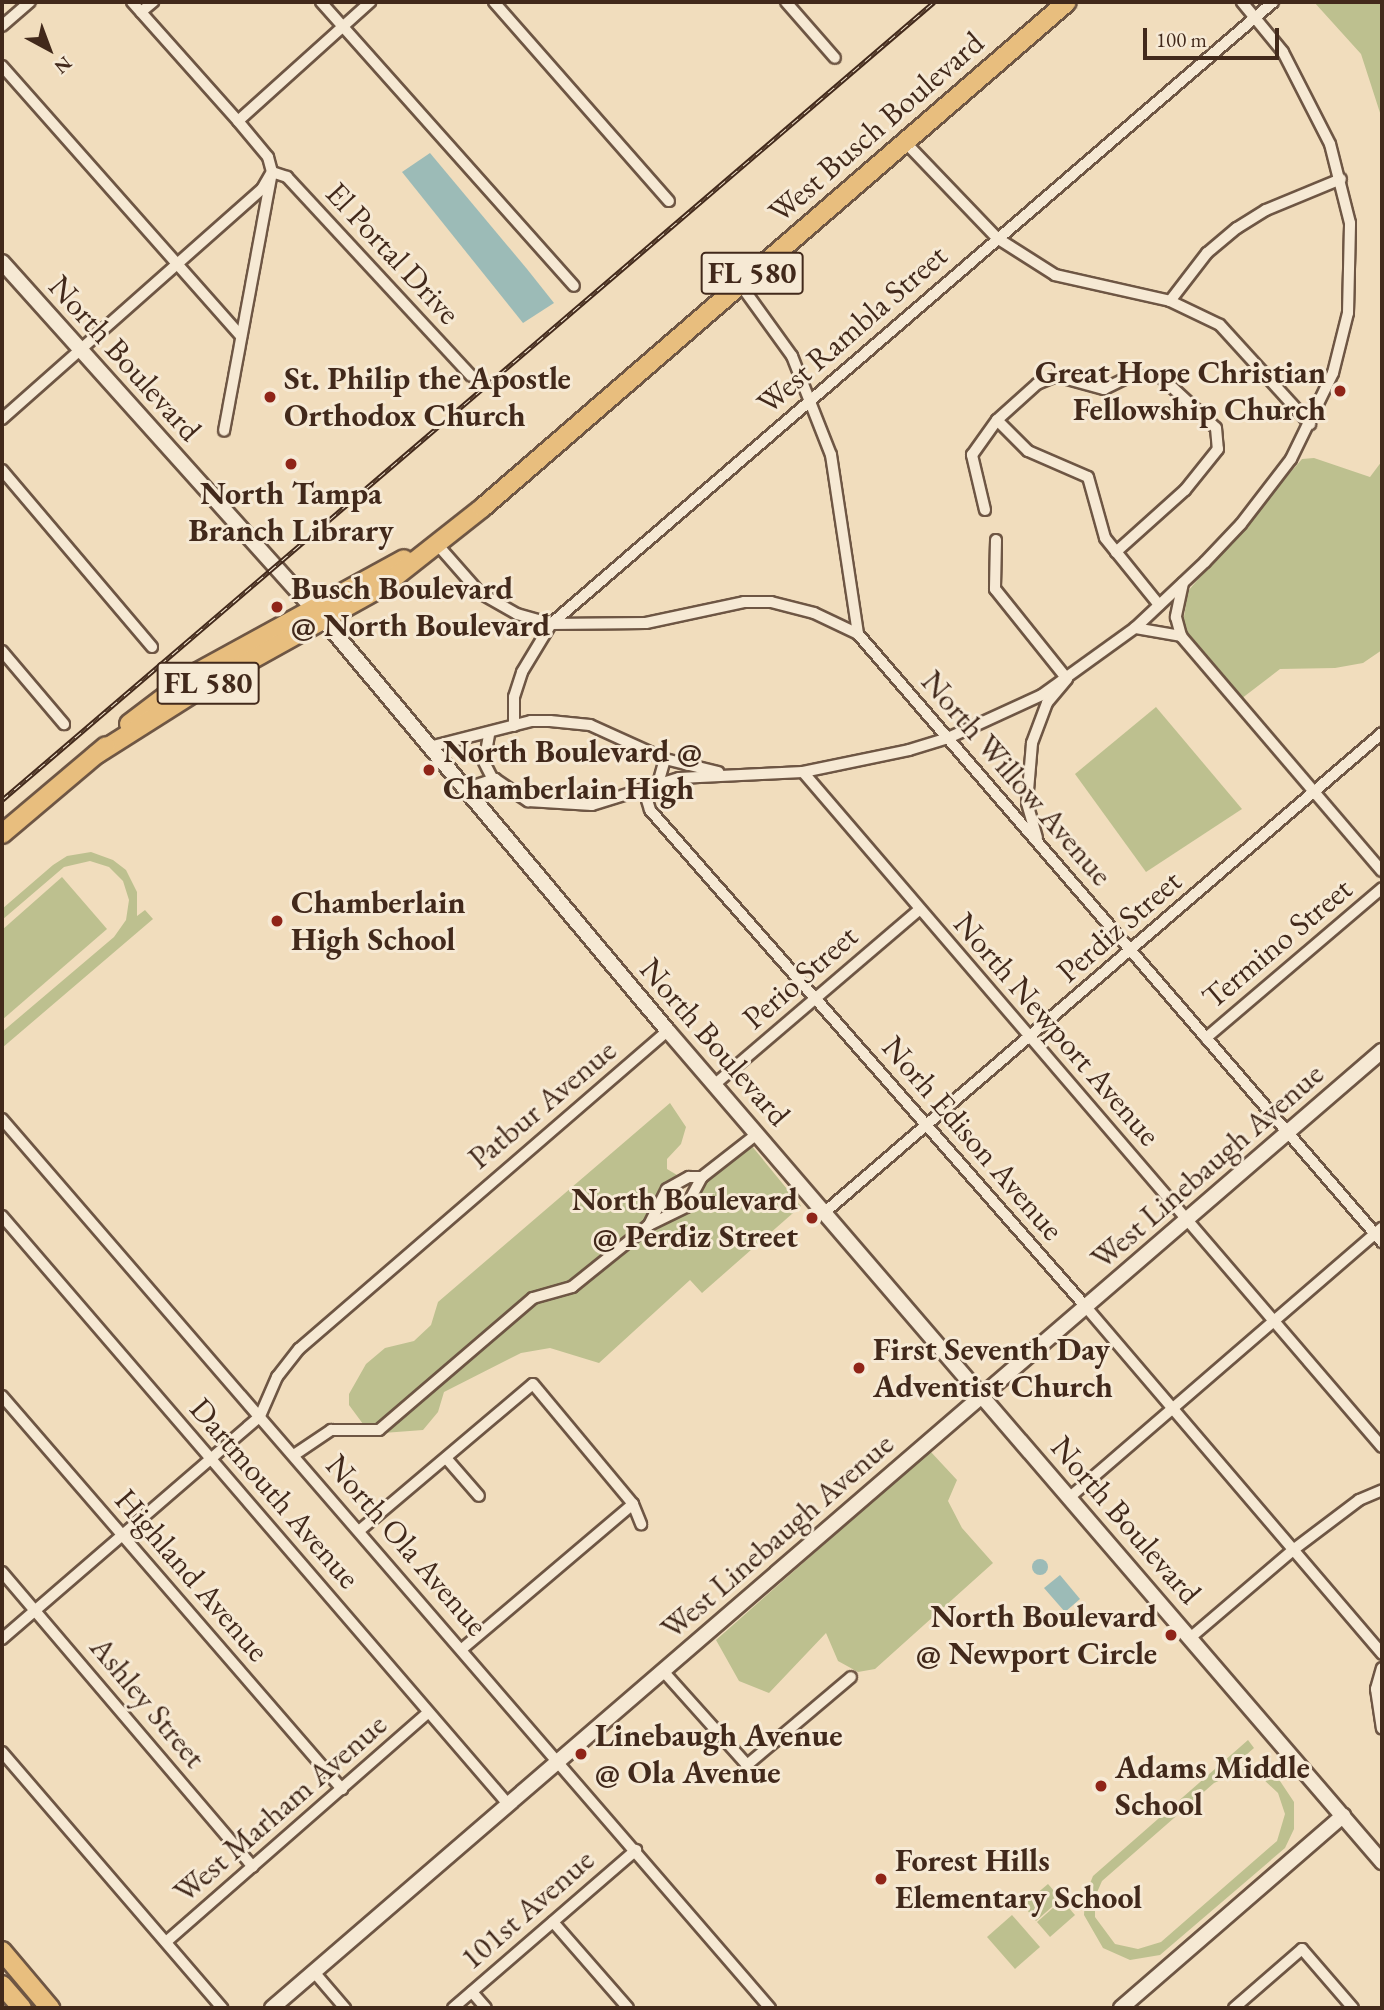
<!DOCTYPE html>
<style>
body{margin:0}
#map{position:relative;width:1384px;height:2010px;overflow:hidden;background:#f1ddbd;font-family:"EB Garamond",serif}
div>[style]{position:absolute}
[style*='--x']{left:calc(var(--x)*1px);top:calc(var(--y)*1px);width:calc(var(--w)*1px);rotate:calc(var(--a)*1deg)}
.green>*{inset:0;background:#bdc08f}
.water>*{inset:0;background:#9cbbb7}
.round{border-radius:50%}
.roads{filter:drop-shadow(2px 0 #6e5644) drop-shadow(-2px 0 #6e5644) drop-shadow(0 2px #6e5644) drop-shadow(0 -2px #6e5644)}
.minor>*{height:10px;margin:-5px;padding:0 5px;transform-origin:5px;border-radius:5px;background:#f6e9d4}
.tertiary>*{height:14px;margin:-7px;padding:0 7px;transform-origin:7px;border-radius:7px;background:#f6e9d4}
.primary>*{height:18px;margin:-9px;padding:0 9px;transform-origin:9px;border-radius:9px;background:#e8be7e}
.rail>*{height:5px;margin-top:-2.5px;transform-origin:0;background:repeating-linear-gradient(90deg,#f6e9d4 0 8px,#42291b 0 16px);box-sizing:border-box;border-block:2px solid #42291b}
.dots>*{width:19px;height:19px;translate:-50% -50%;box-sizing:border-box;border:4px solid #f6e9d4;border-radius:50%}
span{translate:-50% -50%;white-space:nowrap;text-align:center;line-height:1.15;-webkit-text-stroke:6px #f6e9d4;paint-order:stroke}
.shield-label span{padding:2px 5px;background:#f6e9d4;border:2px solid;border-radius:5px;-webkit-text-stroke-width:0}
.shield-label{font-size:30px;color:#42291b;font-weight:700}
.street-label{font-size:32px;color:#42291b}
.poi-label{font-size:32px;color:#42291b;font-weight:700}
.right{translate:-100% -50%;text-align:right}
.left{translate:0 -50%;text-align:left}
.frame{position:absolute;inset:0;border:4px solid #42291b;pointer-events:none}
.north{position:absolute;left:14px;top:14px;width:70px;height:70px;-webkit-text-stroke:5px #f6e9d4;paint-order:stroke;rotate:139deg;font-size:19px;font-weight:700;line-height:28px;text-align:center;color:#42291b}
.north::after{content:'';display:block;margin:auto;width:24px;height:32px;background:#42291b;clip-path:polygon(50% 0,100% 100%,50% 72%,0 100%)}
.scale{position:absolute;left:1143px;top:28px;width:136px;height:32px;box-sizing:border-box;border:4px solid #42291b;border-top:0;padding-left:9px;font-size:21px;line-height:24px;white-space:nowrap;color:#42291b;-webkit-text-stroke:5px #f6e9d4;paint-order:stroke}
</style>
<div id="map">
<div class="green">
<div style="clip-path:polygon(1314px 2px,1382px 2px,1382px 119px,1361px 54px)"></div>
<div style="clip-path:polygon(1314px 458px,1370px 477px,1382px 461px,1382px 650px,1363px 663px,1335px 668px,1280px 669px,1237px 702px,1181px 636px,1188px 591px,1302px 459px)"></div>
<div style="clip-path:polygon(1156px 707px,1242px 809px,1146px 872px,1075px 774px)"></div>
<div style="clip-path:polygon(91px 852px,113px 860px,126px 870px,137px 892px,137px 916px,145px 910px,153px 919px,2px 1048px,2px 1032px,114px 937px,126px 920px,129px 900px,123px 881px,109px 867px,90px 861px,64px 867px,2px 920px,2px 909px,53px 865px,67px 856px)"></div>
<div style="clip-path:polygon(62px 877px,107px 929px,2px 1020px,2px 930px)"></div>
<div style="clip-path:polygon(670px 1103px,686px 1127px,681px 1144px,667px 1159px,667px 1169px,677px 1175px,662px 1186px,645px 1221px,570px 1282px,529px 1294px,377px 1425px,363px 1424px,349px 1405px,349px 1394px,366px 1364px,385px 1348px,414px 1341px,431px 1325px,438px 1302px)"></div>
<div style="clip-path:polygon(751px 1145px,801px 1206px,702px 1293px,690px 1280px,599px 1363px,550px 1348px,521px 1353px,444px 1392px,438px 1412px,423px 1430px,383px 1433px,536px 1303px,575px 1291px,653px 1229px,688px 1211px,707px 1179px)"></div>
<div style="clip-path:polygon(930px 1451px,957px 1480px,948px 1501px,962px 1528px,993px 1563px,875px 1669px,858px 1672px,838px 1661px,826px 1633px,769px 1693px,739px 1681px,716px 1640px)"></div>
<div style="clip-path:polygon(evenodd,1248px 1740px,1254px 1748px,1238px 1762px,1276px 1775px,1294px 1802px,1294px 1829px,1285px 1848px,1160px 1955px,1130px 1960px,1103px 1948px,1084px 1915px,1085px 1896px,1093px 1876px,1248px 1740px,1234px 1774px,1262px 1778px,1278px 1793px,1285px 1814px,1277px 1841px,1161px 1942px,1138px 1949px,1115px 1944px,1095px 1917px,1095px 1897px,1102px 1881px,1214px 1783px,1234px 1774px)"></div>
<div style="clip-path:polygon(1048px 1884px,1061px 1899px,1036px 1921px,1023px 1905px)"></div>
<div style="clip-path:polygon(1062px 1900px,1075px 1915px,1050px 1937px,1037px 1922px)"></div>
<div style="clip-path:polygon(1012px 1915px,1040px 1947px,1015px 1969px,987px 1937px)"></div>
</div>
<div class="water">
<div style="clip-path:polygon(430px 153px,527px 269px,554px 303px,523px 323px,402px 172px)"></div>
<div class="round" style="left:1032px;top:1559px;width:16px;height:16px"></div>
<div style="clip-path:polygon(1060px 1575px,1080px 1599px,1065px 1612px,1044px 1588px)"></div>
</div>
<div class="roads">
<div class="minor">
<div style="--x:132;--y:2;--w:159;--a:48.3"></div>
<div style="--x:238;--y:121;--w:47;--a:50.2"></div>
<div style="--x:268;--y:157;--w:16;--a:75"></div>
<div style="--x:272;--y:172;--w:263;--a:100.5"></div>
<div style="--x:321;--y:2;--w:380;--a:48.3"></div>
<div style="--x:494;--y:2;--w:265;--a:48.7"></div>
<div style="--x:786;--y:2;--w:74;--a:48.8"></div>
<div style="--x:141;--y:12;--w:16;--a:-40"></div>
<div style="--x:2;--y:26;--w:37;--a:-41"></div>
<div style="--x:2;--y:66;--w:361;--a:48.5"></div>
<div style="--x:238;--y:121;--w:178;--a:-42"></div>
<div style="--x:905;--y:142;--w:133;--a:46.2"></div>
<div style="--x:997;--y:238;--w:69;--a:32.5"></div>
<div style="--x:1055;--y:275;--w:118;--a:12.7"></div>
<div style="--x:1170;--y:301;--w:55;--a:25.6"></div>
<div style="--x:1220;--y:325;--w:134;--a:47.7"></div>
<div style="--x:740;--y:284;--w:89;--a:54.2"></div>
<div style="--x:792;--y:356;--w:106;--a:68.5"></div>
<div style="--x:831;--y:455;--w:181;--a:81.4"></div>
<div style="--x:858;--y:634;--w:803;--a:49.24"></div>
<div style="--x:1170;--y:301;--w:61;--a:-52.4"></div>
<div style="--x:1207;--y:253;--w:39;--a:-40"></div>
<div style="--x:1237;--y:228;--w:34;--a:-32"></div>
<div style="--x:1266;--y:210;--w:81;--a:-22.5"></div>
<div style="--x:2;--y:419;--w:347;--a:-41.5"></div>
<div style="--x:262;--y:189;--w:20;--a:-60"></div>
<div style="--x:272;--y:172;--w:16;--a:18"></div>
<div style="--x:287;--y:177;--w:271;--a:47.2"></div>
<div style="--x:997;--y:420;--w:44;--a:45"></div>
<div style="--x:1028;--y:451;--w:65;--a:23.4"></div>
<div style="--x:1088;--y:477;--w:63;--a:74.4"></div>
<div style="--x:1105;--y:538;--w:86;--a:51.1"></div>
<div style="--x:2;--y:470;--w:232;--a:49.7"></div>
<div style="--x:985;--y:510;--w:57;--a:-103.3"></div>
<div style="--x:972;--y:455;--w:43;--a:-54.5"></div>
<div style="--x:997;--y:420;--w:54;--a:-42"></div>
<div style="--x:1037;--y:384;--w:21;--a:-23"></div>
<div style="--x:1056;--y:376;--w:50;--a:15.2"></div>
<div style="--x:1104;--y:389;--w:30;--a:-26"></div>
<div style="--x:1131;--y:376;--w:29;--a:0"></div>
<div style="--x:1160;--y:376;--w:76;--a:42.9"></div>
<div style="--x:1216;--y:428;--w:21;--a:85"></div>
<div style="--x:1218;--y:449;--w:53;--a:128.8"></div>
<div style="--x:1185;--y:490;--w:93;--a:138.1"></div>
<div style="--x:996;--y:540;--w:49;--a:91.2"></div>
<div style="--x:995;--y:589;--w:115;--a:51.3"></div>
<div style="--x:1067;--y:679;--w:31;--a:130"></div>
<div style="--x:1047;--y:703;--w:43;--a:110.6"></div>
<div style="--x:1032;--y:743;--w:60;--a:94.8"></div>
<div style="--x:1027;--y:803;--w:36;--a:74"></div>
<div style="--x:436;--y:543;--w:67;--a:48.7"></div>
<div style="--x:480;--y:593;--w:43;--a:29.6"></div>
<div style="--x:517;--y:614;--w:35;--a:16"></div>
<div style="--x:551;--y:624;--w:95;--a:-0.6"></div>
<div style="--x:646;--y:623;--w:100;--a:-12.1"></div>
<div style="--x:744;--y:602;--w:27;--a:0"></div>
<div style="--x:771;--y:602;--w:44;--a:14.3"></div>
<div style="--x:814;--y:613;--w:49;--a:25.5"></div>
<div style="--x:1183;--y:583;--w:35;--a:102"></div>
<div style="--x:1176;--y:617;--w:20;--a:75"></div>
<div style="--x:1181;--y:636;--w:309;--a:49.5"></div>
<div style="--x:1135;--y:628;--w:47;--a:9.9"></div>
<div style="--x:2;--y:651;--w:96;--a:49.7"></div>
<div style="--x:514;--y:726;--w:29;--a:-90"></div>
<div style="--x:514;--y:697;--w:26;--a:-72"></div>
<div style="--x:522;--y:672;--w:56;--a:-58.9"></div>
<div style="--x:551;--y:624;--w:953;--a:-40.74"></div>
<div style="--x:489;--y:735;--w:27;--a:100"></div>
<div style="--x:484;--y:762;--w:20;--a:63"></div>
<div style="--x:429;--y:747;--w:105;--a:-14.3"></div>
<div style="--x:531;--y:721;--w:19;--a:0"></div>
<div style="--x:550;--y:721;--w:40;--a:5.7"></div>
<div style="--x:590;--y:725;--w:82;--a:24.4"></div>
<div style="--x:665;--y:759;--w:55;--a:13.8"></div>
<div style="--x:665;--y:759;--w:25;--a:106"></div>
<div style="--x:658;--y:783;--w:20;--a:123"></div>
<div style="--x:647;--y:800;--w:10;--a:73"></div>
<div style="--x:650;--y:810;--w:661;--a:48.74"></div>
<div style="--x:1086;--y:1307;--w:456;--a:49.5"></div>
<div style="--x:803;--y:772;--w:889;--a:49.38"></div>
<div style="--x:464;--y:789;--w:33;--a:-18"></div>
<div style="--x:495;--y:779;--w:40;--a:34"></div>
<div style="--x:528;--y:801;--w:64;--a:3.6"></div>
<div style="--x:592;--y:805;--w:91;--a:-17.2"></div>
<div style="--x:679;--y:778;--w:124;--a:-2.8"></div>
<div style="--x:803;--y:772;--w:108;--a:-11.7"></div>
<div style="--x:909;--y:750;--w:41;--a:-17.1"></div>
<div style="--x:948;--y:738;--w:103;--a:-24.6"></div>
<div style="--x:1042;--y:695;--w:115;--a:-35.8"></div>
<div style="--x:1135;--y:628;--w:96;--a:-43.3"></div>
<div style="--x:1205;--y:562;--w:52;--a:-46.5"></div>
<div style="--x:1241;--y:524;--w:82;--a:-52.4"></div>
<div style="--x:1291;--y:459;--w:96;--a:-64"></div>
<div style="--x:1333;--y:373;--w:62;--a:-76"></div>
<div style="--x:1348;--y:313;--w:90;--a:-88.7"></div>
<div style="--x:1350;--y:223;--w:81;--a:-104.2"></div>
<div style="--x:1330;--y:144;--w:103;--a:-117.1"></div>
<div style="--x:1283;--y:52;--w:65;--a:-129.4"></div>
<div style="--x:1206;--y:1038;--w:231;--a:-40.4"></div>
<div style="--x:714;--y:1085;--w:270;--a:-40.5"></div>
<div style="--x:2;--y:1119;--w:1175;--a:49.18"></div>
<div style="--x:825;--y:1212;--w:735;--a:-40.69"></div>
<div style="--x:2;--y:1216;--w:776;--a:49.29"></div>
<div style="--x:649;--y:1225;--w:40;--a:-63.4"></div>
<div style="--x:667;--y:1189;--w:25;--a:-29"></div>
<div style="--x:689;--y:1177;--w:13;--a:0"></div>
<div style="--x:2;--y:1396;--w:520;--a:49.14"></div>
<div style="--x:294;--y:1455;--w:45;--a:-34"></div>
<div style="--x:331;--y:1430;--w:48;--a:0"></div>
<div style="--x:379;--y:1430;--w:203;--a:-40.6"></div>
<div style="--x:533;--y:1298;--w:41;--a:-15.8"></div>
<div style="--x:572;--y:1287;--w:99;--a:-38.8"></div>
<div style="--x:649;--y:1225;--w:41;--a:-25.9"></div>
<div style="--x:686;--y:1207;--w:34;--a:-62"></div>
<div style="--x:702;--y:1177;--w:70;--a:-38"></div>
<div style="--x:446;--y:1458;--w:50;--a:49"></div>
<div style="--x:1070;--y:1497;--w:412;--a:-40.8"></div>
<div style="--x:633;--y:1504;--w:22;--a:68"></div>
<div style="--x:360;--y:1530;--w:226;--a:-40.2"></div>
<div style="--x:533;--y:1384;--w:156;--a:50.2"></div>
<div style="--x:633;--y:1504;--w:223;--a:139.7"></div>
<div style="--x:2;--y:1572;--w:387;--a:49.6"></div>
<div style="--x:1190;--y:1638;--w:135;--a:-40.5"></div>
<div style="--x:1293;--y:1550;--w:83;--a:-37.1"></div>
<div style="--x:1359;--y:1500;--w:25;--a:-23"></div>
<div style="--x:2;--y:1639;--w:341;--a:-40.8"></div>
<div style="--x:260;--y:1416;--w:43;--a:-66.4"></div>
<div style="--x:277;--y:1377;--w:36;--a:-52"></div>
<div style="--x:299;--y:1349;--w:487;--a:-40.8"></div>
<div style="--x:1382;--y:1668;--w:22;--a:106"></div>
<div style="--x:1376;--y:1689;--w:40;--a:81.5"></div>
<div style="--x:663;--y:1671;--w:126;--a:48.2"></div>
<div style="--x:747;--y:1765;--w:136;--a:-40.2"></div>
<div style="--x:2;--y:1752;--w:338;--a:49.3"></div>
<div style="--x:553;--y:1922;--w:114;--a:48.9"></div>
<div style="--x:166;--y:1942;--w:348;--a:-41.2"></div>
<div style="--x:314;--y:1972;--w:48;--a:49.3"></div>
<div style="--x:472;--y:1992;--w:21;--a:49"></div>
<div style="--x:453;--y:2008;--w:242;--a:-40.8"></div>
<div style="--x:1234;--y:2008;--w:90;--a:-40.9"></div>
<div style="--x:1302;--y:1949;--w:78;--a:49.2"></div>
</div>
<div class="tertiary">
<div style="--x:2;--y:262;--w:488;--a:48.1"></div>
<div style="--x:328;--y:625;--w:530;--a:50.06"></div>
<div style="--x:668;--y:1031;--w:1096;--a:49.33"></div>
<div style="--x:272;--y:2008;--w:1466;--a:-40.77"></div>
<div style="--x:1121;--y:2008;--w:294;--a:-40.9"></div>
</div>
<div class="primary">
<div style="--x:129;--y:724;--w:84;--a:-37.3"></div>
<div style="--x:196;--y:673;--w:237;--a:-28.7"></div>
<div style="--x:97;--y:754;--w:129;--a:-32.3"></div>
<div style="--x:206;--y:685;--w:201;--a:-29.1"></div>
<div style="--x:382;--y:587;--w:127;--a:-38.3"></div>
<div style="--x:482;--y:508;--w:773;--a:-40.86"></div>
<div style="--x:2;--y:834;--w:136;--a:-40.2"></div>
<div style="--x:2;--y:1951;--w:75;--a:49.9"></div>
<div style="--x:2;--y:1985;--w:30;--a:49"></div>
</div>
</div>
<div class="rail">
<div style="--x:2;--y:800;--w:1227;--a:-40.57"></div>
</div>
<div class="dots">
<div style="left:1340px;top:391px;background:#8f2418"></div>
<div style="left:270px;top:397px;background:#8f2418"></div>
<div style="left:291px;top:464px;background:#8f2418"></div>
<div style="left:277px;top:607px;background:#8f2418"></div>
<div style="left:429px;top:770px;background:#8f2418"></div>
<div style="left:277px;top:921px;background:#8f2418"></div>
<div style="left:812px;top:1218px;background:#8f2418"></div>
<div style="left:859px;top:1368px;background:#8f2418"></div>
<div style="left:1171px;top:1635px;background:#8f2418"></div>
<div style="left:581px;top:1754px;background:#8f2418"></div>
<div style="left:1101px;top:1786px;background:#8f2418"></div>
<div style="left:881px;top:1879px;background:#8f2418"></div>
</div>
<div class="shield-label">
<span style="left:752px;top:273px">FL 580</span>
<span style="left:208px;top:683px">FL 580</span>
</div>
<div class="street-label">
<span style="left:876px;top:127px;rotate:-41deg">West Busch Boulevard</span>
<span style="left:393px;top:253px;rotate:47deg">El Portal Drive</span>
<span style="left:852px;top:329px;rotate:-41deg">West Rambla Street</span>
<span style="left:125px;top:358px;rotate:48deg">North Boulevard</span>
<span style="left:1017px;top:778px;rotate:49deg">North Willow Avenue</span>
<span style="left:1119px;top:926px;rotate:-41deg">Perdiz Street</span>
<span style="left:1277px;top:943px;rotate:-40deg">Termino Street</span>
<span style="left:800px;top:977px;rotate:-41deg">Perio Street</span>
<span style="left:1057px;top:1029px;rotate:49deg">North Newport Avenue</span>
<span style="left:715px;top:1042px;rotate:49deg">North Boulevard</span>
<span style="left:542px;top:1104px;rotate:-40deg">Patbur Avenue</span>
<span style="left:973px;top:1138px;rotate:49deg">Norh Edison Avenue</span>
<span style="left:1207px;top:1166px;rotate:-41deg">West Linebaugh Avenue</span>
<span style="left:275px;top:1493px;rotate:49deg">Dartmouth Avenue</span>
<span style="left:1126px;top:1520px;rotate:49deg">North Boulevard</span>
<span style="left:777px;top:1536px;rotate:-41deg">West Linebaugh Avenue</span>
<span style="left:407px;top:1545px;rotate:49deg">North Ola Avenue</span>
<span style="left:192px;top:1575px;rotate:49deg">Highland Avenue</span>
<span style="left:148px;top:1702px;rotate:50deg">Ashley Street</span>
<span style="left:280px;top:1808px;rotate:-41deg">West Marham Avenue</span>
<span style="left:527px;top:1909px;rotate:-41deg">101st Avenue</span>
</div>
<div class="poi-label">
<span class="right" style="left:1326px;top:391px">Great Hope Christian<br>Fellowship Church</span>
<span class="left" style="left:284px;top:397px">St. Philip the Apostle<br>Orthodox Church</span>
<span style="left:291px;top:512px">North Tampa<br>Branch Library</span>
<span class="left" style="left:291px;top:607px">Busch Boulevard<br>@ North Boulevard</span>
<span class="left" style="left:443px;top:770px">North Boulevard @<br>Chamberlain High</span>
<span class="left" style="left:291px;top:921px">Chamberlain<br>High School</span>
<span class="right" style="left:798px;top:1218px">North Boulevard<br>@ Perdiz Street</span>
<span class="left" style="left:873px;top:1368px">First Seventh Day<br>Adventist Church</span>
<span class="right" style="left:1157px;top:1635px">North Boulevard<br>@ Newport Circle</span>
<span class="left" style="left:595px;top:1754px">Linebaugh Avenue<br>@ Ola Avenue</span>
<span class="left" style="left:1115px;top:1786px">Adams Middle<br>School</span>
<span class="left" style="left:895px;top:1879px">Forest Hills<br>Elementary School</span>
</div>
<div class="frame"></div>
<div class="north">N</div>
<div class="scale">100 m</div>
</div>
